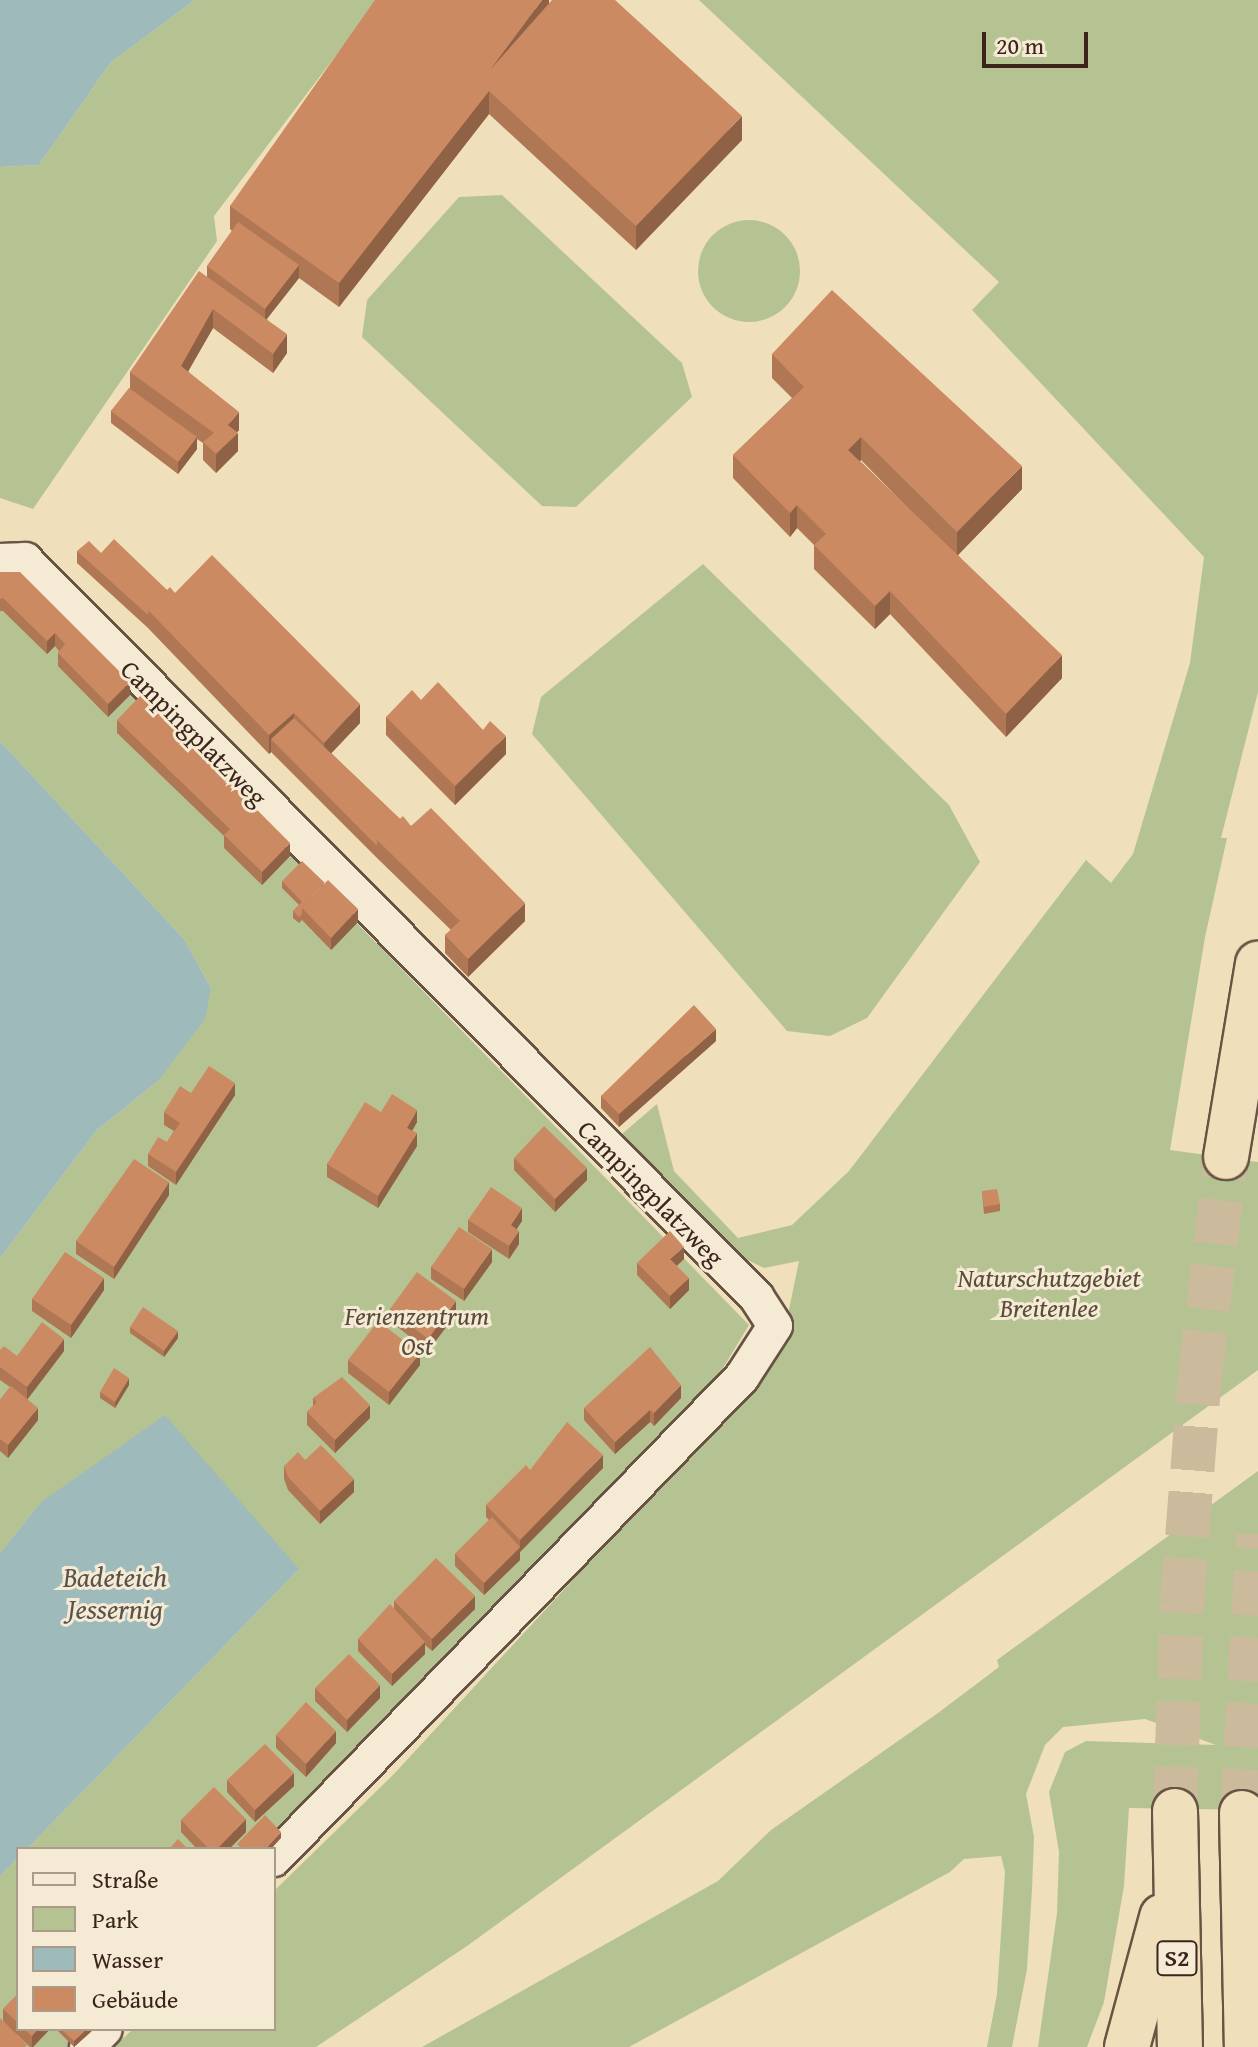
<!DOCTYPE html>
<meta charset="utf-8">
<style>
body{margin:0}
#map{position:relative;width:1258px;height:2047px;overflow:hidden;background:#efdfbb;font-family:"Gentium Book Plus",serif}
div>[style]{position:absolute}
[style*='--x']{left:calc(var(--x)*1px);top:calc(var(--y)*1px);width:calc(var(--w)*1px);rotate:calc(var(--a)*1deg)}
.green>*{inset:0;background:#b5c393}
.round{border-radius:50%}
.water>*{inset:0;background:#9ebaba}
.highway-tunnel>*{height:44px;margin-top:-22px;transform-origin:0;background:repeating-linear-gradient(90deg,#cbba9b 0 44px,transparent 0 66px)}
.roads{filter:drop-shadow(2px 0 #685344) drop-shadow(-2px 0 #685344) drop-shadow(0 2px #685344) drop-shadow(0 -2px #685344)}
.minor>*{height:34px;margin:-17px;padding:0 17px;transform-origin:17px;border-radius:17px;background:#f5ead3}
.highway>*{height:44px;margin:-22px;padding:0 22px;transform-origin:22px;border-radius:22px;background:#efdfbb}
.wall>*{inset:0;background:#af7754}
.shaded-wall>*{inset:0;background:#8f6145}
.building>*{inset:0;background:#cc8a62}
span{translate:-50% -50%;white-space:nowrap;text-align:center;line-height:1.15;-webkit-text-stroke:6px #f5ead3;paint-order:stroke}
.shield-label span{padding:2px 6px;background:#f5ead3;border:2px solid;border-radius:6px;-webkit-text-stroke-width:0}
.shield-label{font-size:24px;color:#3b241c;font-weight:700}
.street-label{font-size:26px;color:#3b241c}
.park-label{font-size:26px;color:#5a4c3a;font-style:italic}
.water-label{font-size:28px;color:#59514b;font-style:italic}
.legend{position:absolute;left:16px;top:1847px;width:260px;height:184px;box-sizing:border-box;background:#f5ead3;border:2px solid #ab9b8a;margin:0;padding:10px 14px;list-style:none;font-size:24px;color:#3b241c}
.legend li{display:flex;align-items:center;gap:16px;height:40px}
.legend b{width:40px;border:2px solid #ab9b8a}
.scale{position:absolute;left:982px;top:32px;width:106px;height:36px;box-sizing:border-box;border:4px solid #3b241c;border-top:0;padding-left:10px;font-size:24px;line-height:28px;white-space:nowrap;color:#3b241c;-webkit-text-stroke:6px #f5ead3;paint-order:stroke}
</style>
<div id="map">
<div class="green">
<div style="clip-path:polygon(195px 0,378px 0,214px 216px,217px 241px,33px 509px,0 498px,0 167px,39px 165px,111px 62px)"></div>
<div style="clip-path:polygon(699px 0,1258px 0,1258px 692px,1221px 838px,1227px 838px,1205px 937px,1170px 1150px,1258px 1162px,1258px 1370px,467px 1946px,316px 2047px,114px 2047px,133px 2029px,274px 2029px,274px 1891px,394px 1774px,686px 1457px,784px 1334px,799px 1261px,764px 1268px,725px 1249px,616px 1139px,657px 1104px,674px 1171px,738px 1238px,792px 1225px,849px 1171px,1086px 860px,1111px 883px,1133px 854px,1190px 663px,1204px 557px,972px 310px,999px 282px)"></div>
<div style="clip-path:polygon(502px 195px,682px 363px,692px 397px,576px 507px,542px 506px,362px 337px,367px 300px,459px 197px)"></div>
<div class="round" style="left:698px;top:220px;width:102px;height:102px"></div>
<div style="clip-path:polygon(703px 564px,949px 805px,980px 862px,867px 1018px,830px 1036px,787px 1031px,532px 734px,541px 697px)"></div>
<div style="clip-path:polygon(0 581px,23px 581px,749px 1325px,720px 1373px,262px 1849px,27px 1849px,299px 1569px,40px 1503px,0 1553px,0 1258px,97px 1130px,158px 1081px,211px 988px,184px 939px,0 741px)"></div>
<div style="clip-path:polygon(1258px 1471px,1258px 1810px,1129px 1808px,1124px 1886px,1104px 2002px,1087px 2047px,1038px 2047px,1057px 1913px,1059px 1852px,1049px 1792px,1065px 1752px,1086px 1741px,1216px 1745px,1145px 1719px,1063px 1727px,1045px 1745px,1026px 1794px,1034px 1837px,1032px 1889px,1027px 1969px,1012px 2047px,987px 2047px,997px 1994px,1005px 1872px,1001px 1856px,964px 1859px,950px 1872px,629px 2047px,422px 2047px,718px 1881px,771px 1830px,938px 1713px,999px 1667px,997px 1660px)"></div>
<div style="clip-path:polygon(18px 1858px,18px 2029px,89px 2029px,72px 2047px,0 2047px,0 1876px)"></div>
</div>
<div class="water">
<div style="clip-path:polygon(0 0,195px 0,111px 62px,39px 165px,0 167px)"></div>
<div style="clip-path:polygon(0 741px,184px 939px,211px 988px,205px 1019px,158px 1081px,97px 1130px,0 1258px)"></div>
<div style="clip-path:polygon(165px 1415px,299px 1569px,27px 1849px,18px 1849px,18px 1858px,0 1876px,0 1553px,40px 1503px)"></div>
</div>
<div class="highway-tunnel">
<div style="--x:1175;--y:1811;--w:209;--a:-88.1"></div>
<div style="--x:1182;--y:1602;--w:228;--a:-85.5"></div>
<div style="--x:1200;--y:1375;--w:220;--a:-83.2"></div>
<div style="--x:1242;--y:1813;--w:279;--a:-86.7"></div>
</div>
<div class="roads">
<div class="minor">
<div style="--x:0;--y:561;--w:25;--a:-2"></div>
<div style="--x:25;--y:560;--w:1039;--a:45.23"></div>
<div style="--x:757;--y:1298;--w:33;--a:57"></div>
<div style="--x:775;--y:1326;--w:61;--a:122.9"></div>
<div style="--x:742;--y:1377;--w:672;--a:134.16"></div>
<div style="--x:87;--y:2047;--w:25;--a:-45"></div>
</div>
<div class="highway">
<div style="--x:1226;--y:1157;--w:196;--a:-80.6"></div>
<div style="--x:1175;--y:1811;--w:236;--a:88.8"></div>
<div style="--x:1242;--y:1813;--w:234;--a:88.8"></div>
<div style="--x:1127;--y:2047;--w:135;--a:-74.9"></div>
</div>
</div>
<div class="wall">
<div style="clip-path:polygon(549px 0,549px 3px,742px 140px,636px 250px,489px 114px,339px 307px,299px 278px,267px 319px,287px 353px,273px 373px,213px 328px,188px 371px,239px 430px,237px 432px,238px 451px,216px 473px,203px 460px,203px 443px,197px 439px,197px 449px,178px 474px,111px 423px,111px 411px,130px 388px,130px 372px,207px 277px,207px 266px,232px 231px,230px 229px,230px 206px)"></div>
<div style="clip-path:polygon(evenodd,772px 354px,1022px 489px,958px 555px,1062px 678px,1006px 737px,890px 614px,875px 629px,814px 569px,814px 545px,797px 528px,790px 537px,733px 478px,733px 455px,792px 398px,772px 378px,772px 354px,861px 460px,904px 504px,860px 461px,861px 460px)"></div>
<div style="clip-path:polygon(77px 551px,101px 553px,167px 590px,175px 593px,360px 723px,331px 753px,400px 819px,411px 826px,525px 921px,468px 977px,445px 953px,445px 935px,451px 930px,377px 858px,271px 752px,269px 754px,148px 628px,77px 563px)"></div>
<div style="clip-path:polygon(0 572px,130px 695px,108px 717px,58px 666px,58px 653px,59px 651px,55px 646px,47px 654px,3px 611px,0 611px)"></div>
<div style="clip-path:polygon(421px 700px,483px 730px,506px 754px,455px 805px,386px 735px,386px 717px)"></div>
<div style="clip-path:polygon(117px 720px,290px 856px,262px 885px,224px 848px,224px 836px,117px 733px)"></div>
<div style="clip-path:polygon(282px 881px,358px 922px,331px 950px,302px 920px,299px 923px,293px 918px,293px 911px,299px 905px,282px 888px)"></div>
<div style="clip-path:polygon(716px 1041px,619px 1127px,601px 1108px,601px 1096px)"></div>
<div style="clip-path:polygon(191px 1093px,235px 1095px,176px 1185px,148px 1166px,148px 1154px,167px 1142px,174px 1131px,164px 1125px,164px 1112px)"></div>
<div style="clip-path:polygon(381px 1112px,417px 1122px,412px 1131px,417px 1146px,378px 1208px,327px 1177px,327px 1164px)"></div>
<div style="clip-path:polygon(514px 1158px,587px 1180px,555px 1212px,514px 1170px)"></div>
<div style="clip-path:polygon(982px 1191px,1000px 1204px,1000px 1211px,984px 1214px)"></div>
<div style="clip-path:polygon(169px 1195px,114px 1279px,76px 1254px,76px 1241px)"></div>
<div style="clip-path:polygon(468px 1220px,522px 1221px,516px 1229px,519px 1244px,509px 1259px,468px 1232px)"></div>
<div style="clip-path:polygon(684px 1259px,677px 1266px,689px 1290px,670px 1309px,637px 1275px,637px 1263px)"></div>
<div style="clip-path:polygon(492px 1262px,464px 1301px,431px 1279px,431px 1267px)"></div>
<div style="clip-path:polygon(104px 1290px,71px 1338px,32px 1311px,32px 1299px)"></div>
<div style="clip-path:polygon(390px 1309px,456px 1314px,428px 1351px,390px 1321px)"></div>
<div style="clip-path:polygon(130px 1327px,178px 1338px,164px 1357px,130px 1333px)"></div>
<div style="clip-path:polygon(0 1350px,17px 1356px,64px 1351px,27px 1399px,38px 1420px,8px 1458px,0 1451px,0 1400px,10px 1387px,0 1380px)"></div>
<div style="clip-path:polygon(348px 1360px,420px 1365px,389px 1405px,348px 1373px)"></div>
<div style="clip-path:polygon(129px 1385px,115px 1408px,100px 1398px,100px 1392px)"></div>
<div style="clip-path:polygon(313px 1398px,370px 1418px,335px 1453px,307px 1425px,307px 1412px,313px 1406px)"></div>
<div style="clip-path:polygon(681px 1398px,654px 1426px,650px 1422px,615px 1454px,584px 1420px,584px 1408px)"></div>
<div style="clip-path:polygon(305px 1460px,354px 1492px,320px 1524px,288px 1490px,284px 1479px,284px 1466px)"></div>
<div style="clip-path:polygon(603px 1468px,520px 1552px,520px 1560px,484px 1595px,455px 1566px,455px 1554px,489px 1520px,486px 1517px,486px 1505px,530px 1470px)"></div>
<div style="clip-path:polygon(394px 1601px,475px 1609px,432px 1651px,425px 1645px,425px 1654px,392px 1686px,358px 1651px,358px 1639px,394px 1608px)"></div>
<div style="clip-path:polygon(315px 1688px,380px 1698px,347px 1732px,315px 1701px)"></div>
<div style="clip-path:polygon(276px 1735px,336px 1743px,306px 1777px,276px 1748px)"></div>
<div style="clip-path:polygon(227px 1780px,294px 1786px,255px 1822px,227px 1792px)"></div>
<div style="clip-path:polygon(181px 1820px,246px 1832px,229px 1849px,197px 1849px,181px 1832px)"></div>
<div style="clip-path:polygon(18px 1994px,18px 2029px,50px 2029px,33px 2047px,30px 2047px,13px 2031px,27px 2047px,3px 2021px,3px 2009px)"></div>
<div style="clip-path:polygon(56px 2029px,94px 2029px,74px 2047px)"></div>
</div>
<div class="shaded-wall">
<div style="clip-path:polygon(542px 0,549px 0,549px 14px,490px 93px,490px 70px)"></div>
<div style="clip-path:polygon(489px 91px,489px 114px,339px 307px,339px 283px)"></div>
<div style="clip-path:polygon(742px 116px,742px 140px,636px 250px,636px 226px)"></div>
<div style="clip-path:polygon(299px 265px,299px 278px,265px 321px,265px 309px)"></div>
<div style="clip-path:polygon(213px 309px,213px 328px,181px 384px,181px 366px)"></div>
<div style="clip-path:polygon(287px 334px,287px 353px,273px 373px,273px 354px)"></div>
<div style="clip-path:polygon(239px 412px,239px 430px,230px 441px,238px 433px,238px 451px,216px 473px,216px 454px,228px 425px)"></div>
<div style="clip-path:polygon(197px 437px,197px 449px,178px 474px,178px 462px)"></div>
<div style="clip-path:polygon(861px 437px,861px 460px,848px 473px,848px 450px)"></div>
<div style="clip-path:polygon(1022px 466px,1022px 489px,957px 556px,957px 532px)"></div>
<div style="clip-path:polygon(797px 505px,797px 528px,790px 537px,790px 513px)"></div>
<div style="clip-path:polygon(890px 591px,890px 614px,875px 629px,875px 606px)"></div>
<div style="clip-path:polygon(55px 633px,55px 646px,47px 654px,47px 641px)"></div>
<div style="clip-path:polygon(1062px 655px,1062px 678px,1006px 737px,1006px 714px)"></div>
<div style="clip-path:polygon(130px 682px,130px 695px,108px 717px,108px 704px)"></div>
<div style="clip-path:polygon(360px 704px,360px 723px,324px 761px,324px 743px)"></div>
<div style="clip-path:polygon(294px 713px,294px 731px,271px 739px,271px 752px,269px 754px,269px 735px)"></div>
<div style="clip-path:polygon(506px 736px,506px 754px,455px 805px,455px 786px)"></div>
<div style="clip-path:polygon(290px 843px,290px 856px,262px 885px,262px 872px)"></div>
<div style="clip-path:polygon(525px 903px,525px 921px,468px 977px,468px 959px)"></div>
<div style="clip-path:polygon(358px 909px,358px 922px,331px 950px,331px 938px)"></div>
<div style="clip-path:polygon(716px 1029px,716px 1041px,619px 1127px,619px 1114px)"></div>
<div style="clip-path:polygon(235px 1083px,235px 1095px,176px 1185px,176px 1172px)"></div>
<div style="clip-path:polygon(417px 1110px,417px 1122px,407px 1140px,407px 1128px)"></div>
<div style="clip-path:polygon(417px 1133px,417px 1146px,378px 1208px,378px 1196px)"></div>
<div style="clip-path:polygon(587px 1168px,587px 1180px,555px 1212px,555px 1199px)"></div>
<div style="clip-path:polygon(169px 1182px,169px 1195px,114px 1279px,114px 1267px)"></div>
<div style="clip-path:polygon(522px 1208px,522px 1221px,511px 1238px,511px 1225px)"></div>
<div style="clip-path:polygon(519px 1231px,519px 1244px,509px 1259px,509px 1246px)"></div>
<div style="clip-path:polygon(684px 1247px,684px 1259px,670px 1271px,670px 1259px)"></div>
<div style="clip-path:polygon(492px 1249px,492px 1262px,464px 1301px,464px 1289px)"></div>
<div style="clip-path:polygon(104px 1278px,104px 1290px,71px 1338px,71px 1325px)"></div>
<div style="clip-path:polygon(689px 1278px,689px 1290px,670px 1309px,670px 1296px)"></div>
<div style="clip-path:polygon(456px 1301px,456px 1314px,428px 1351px,428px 1339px)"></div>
<div style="clip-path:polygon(178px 1331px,178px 1338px,164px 1357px,164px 1351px)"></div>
<div style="clip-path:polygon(64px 1339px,64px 1351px,27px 1400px,27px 1387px)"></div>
<div style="clip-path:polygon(420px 1353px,420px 1365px,389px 1405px,389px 1392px)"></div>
<div style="clip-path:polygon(129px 1378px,129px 1385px,115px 1408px,115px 1402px)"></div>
<div style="clip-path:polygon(681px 1385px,681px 1398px,654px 1426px,654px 1413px)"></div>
<div style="clip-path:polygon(370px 1405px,370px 1418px,335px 1453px,335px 1440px)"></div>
<div style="clip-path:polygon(38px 1408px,38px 1420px,8px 1458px,8px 1445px)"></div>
<div style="clip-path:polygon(650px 1410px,650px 1422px,615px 1454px,615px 1442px)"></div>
<div style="clip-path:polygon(603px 1455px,603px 1468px,520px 1552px,520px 1560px,484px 1595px,484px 1583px,520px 1548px,520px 1540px)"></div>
<div style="clip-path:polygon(354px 1479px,354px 1492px,320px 1524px,320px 1511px)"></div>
<div style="clip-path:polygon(475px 1596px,475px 1609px,432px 1651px,432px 1639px)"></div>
<div style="clip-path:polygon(425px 1642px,425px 1654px,392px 1686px,392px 1674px)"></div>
<div style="clip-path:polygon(380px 1685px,380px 1698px,347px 1732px,347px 1720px)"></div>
<div style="clip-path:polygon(336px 1731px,336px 1743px,306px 1777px,306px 1764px)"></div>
<div style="clip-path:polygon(294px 1773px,294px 1786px,255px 1822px,255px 1810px)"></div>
<div style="clip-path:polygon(246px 1819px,246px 1832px,229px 1849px,217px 1849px)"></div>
<div style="clip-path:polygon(281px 1832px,281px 1838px,271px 1849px,265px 1849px)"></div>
<div style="clip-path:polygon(38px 2029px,50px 2029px,33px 2047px,32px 2047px,32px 2036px)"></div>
<div style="clip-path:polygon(87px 2029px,94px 2029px,74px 2047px,74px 2041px)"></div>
</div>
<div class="building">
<div style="clip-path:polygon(375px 0,542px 0,490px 70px,552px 0,615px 0,742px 116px,636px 226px,489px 91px,339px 283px,230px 206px)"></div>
<div style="clip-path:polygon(238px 222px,299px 265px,265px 309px,207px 266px)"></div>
<div style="clip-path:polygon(199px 271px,287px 334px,273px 354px,213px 309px,181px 366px,239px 412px,228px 425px,238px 433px,216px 454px,203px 442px,214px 433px,130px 372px)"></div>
<div style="clip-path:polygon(832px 290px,1022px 466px,957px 532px,861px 437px,848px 450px,1062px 655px,1006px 714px,890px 591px,875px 606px,814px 545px,826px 534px,797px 505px,790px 513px,733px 455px,804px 387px,772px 354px)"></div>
<div style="clip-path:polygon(129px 388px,197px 437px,178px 462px,111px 411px)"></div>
<div style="clip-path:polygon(114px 539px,167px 590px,148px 610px,148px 615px,77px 551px,89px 541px,101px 553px)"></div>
<div style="clip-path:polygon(212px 555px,360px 704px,324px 743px,294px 713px,269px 735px,148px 610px,170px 587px,175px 593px)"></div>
<div style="clip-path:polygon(0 572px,20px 572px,130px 682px,108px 704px,58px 653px,65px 644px,55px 633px,47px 641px,3px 598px,0 599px)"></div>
<div style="clip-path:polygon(438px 682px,483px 730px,490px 721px,506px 736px,455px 786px,386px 717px,412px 690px,421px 700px)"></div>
<div style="clip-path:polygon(142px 694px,290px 843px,262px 872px,224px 835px,230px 829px,117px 720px)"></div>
<div style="clip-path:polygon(294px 718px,400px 819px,377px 840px,377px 846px,271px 739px)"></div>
<div style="clip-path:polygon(431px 808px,525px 903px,468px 959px,445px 935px,460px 921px,377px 840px,403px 816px,411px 826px)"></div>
<div style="clip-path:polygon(302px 861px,325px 883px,302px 908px,302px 914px,299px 917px,293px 911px,302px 902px,282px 881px)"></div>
<div style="clip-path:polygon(328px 880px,358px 909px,331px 938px,302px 908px)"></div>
<div style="clip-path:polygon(694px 1005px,716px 1029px,619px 1114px,601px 1096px)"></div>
<div style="clip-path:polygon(209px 1066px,235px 1083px,176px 1172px,148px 1154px,158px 1137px,167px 1142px,180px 1123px,164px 1112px,180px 1086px,191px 1093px)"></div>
<div style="clip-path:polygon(392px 1094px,417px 1110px,407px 1128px,417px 1133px,378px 1196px,327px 1164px,365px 1102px,381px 1112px)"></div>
<div style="clip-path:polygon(544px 1126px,587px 1168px,555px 1199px,514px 1158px)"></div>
<div style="clip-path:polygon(134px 1159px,169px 1182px,114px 1267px,76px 1241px)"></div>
<div style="clip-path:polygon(491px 1187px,522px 1208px,511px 1225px,519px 1231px,509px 1246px,468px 1220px)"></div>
<div style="clip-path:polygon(997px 1189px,1000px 1204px,984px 1207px,982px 1191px)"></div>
<div style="clip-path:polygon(459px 1227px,492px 1249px,464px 1289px,431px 1267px)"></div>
<div style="clip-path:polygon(670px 1231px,684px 1247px,670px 1259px,689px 1278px,670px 1296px,637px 1263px)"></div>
<div style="clip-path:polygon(65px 1252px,104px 1278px,71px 1325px,32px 1299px)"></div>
<div style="clip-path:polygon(417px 1272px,456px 1301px,428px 1339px,390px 1309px)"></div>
<div style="clip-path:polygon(143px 1307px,178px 1331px,164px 1351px,130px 1327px)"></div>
<div style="clip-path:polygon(378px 1321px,420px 1353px,389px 1392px,348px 1360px)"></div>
<div style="clip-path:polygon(42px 1322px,64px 1339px,27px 1387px,0 1367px,0 1350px,4px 1346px,17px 1356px)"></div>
<div style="clip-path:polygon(650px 1347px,681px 1385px,654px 1413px,650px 1410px,615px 1442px,584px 1408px)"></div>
<div style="clip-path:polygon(114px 1368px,129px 1378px,115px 1402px,100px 1392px)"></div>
<div style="clip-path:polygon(342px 1377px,370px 1405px,335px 1440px,307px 1412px,317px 1402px,313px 1398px)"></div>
<div style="clip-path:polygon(11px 1386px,38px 1408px,8px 1445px,0 1439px,0 1400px)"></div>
<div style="clip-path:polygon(567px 1422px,603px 1455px,520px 1540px,486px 1505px,526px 1465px,530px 1470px)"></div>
<div style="clip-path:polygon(321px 1445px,354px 1479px,320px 1511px,288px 1477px,284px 1466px,298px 1452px,305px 1460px)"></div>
<div style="clip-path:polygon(492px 1517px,520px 1547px,484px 1583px,455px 1554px)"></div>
<div style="clip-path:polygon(436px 1558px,475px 1596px,432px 1639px,394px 1601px)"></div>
<div style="clip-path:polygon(390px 1604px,425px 1642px,392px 1674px,358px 1639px)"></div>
<div style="clip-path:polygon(349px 1654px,380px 1685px,347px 1720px,315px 1688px)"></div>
<div style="clip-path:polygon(306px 1702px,336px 1731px,306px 1764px,276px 1735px)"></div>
<div style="clip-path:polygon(265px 1744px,294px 1773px,255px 1810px,227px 1780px)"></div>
<div style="clip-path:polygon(214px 1787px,246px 1819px,217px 1849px,209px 1849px,181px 1820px)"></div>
<div style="clip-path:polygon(265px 1815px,281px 1832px,265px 1849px,242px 1849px,237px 1844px)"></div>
<div style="clip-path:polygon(178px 1839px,188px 1849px,169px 1849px)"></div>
<div style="clip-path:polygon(18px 1994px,18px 2023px,3px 2009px)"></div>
<div style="clip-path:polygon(0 2018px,27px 2045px,25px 2047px,0 2047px)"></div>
<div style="clip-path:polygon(24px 2029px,38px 2029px,32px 2036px)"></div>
<div style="clip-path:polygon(61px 2029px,87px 2029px,74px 2041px)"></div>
</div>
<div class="shield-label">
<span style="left:1177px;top:1958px">S2</span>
</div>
<div class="street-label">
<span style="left:194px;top:733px;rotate:45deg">Campingplatzweg</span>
<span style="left:651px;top:1193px;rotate:45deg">Campingplatzweg</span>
</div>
<div class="park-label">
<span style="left:1049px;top:1293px">Naturschutzgebiet<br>Breitenlee</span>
<span style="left:417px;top:1331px">Ferienzentrum<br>Ost</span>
</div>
<div class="water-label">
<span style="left:115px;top:1593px">Badeteich<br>Jessernig</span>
</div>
<ul class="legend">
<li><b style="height:10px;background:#f5ead3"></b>Straße</li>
<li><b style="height:22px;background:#b5c393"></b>Park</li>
<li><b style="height:22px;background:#9ebaba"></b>Wasser</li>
<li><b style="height:22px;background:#cc8a62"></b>Gebäude</li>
</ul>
<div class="scale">20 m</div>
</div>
